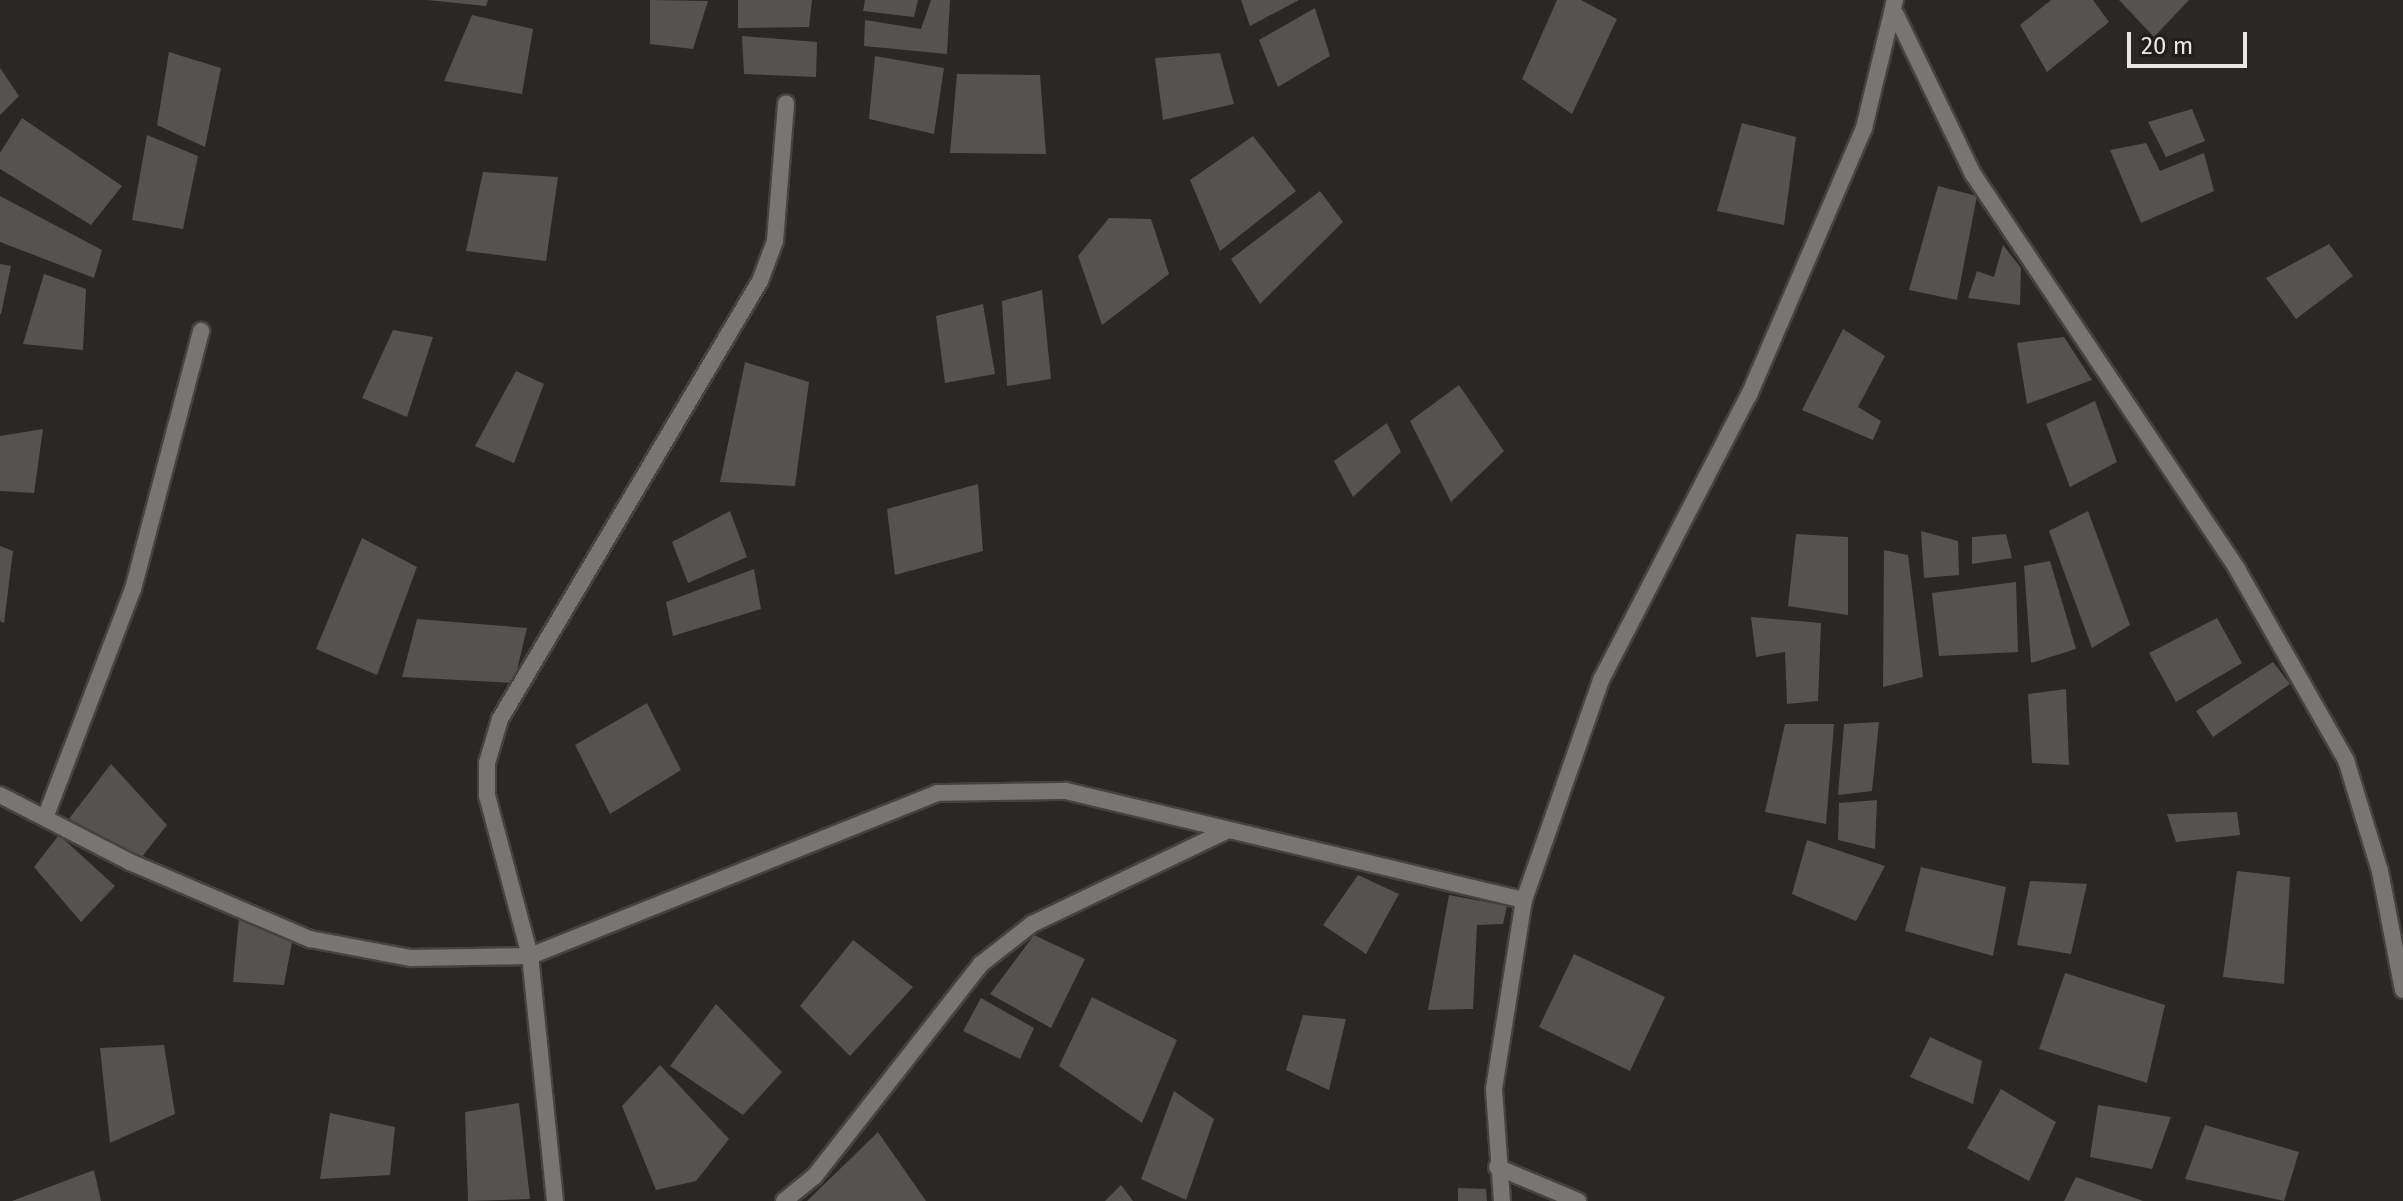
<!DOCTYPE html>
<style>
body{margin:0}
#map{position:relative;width:2403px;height:1201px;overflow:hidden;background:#2a2725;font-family:"Fira Sans",sans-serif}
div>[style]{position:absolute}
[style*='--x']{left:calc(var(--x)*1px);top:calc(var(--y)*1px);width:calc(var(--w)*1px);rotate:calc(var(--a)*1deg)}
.building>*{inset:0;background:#55524f}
.roads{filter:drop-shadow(2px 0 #454240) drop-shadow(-2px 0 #454240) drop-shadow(0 2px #454240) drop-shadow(0 -2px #454240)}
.minor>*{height:16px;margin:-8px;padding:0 8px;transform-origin:8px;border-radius:8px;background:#787675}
span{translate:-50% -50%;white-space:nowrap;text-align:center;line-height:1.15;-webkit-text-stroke:6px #201d1b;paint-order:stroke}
.scale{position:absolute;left:2127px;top:32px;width:120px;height:36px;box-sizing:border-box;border:4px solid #e9e7e5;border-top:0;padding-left:10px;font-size:24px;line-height:28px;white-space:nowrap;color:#e9e7e5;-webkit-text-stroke:6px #201d1b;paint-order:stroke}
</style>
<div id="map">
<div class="building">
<div style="clip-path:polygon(427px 0,488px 0,486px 6px)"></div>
<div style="clip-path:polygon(650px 0,708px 1px,693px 49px,650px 44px)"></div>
<div style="clip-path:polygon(738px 0,812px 0,809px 27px,738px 28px)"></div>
<div style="clip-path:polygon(865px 0,918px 0,914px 17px,863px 11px)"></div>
<div style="clip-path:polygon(931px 0,950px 0,947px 54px,864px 46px,865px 20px,921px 29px)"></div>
<div style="clip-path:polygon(1241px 0,1299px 0,1250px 26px)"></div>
<div style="clip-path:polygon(1557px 0,1581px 0,1617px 19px,1572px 114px,1522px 79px)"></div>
<div style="clip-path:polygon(2051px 0,2093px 0,2109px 22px,2047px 72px,2020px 25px)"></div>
<div style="clip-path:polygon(2119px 0,2189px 0,2154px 37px)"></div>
<div style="clip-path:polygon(1315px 8px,1330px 56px,1278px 87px,1259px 40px)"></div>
<div style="clip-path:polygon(472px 15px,533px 29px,522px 94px,444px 81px)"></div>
<div style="clip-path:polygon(742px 36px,817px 42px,816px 77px,744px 74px)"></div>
<div style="clip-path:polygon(169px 52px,221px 68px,205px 147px,157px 125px)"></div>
<div style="clip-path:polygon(1220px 53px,1234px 104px,1163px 120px,1155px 58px)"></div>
<div style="clip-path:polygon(875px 56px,944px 68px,934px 134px,869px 119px)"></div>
<div style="clip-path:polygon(0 68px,19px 96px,0 115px)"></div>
<div style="clip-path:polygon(957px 74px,1040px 75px,1046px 154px,950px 153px)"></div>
<div style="clip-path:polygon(2192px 109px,2205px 141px,2166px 157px,2148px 122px)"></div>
<div style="clip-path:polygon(22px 118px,122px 186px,91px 225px,0 169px,0 153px)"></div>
<div style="clip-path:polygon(1742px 123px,1796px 137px,1784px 225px,1717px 211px)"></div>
<div style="clip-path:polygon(147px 135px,198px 156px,183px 229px,132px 220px)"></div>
<div style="clip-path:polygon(1253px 136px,1296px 191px,1220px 251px,1190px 180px)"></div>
<div style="clip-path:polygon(2146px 143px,2160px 171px,2204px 153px,2214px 191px,2141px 223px,2110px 150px)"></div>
<div style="clip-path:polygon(483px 172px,558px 177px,546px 261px,466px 251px)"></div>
<div style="clip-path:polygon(1938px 186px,1977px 196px,1957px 300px,1909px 290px)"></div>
<div style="clip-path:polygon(1320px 191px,1343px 222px,1260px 304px,1231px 259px)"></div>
<div style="clip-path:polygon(0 196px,102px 250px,94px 278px,0 242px)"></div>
<div style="clip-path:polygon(1109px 218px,1151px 219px,1169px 274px,1102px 325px,1078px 256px)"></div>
<div style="clip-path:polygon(2329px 244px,2353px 276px,2296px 319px,2266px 278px)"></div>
<div style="clip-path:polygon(2003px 245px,2021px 268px,2020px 305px,1968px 298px,1977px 271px,1994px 277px)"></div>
<div style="clip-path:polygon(0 264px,11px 266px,1px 314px,0 314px)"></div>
<div style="clip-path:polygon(44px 274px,86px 289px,83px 350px,23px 344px)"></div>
<div style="clip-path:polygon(1042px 290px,1051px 379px,1007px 386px,1002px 301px)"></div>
<div style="clip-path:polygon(983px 304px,995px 374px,945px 383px,936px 316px)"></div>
<div style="clip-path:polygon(1843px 329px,1885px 356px,1858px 407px,1881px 421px,1873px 440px,1802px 410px)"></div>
<div style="clip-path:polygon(393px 330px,433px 337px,407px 417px,362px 398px)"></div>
<div style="clip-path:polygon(2064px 337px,2092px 380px,2027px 404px,2017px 343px)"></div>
<div style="clip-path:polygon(745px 362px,809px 382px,795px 486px,720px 482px)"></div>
<div style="clip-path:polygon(516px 371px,544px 384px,514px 463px,475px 446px)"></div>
<div style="clip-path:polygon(1459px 385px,1504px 451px,1451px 502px,1410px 421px)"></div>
<div style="clip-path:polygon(2095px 401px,2117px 462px,2070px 487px,2046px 424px)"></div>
<div style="clip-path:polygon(1387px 423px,1401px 452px,1353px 497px,1334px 461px)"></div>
<div style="clip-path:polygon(43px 429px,34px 493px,0 491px,0 436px)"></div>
<div style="clip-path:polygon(978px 484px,983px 551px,895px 575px,887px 509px)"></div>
<div style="clip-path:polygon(730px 511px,747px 557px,688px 583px,672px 542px)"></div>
<div style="clip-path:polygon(2088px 511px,2130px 625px,2092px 648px,2049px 531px)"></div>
<div style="clip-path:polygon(1921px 531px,1958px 541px,1959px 575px,1924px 578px)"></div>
<div style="clip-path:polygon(1796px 534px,1848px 537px,1848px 615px,1788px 606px)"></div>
<div style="clip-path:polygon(2006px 534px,2012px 558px,1972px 564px,1972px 537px)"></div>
<div style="clip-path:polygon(362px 538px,417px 567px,377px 675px,316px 649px)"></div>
<div style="clip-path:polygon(0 546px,13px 551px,4px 623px,0 621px)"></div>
<div style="clip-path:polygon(1884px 550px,1908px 555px,1923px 677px,1883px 687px)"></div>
<div style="clip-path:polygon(2050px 561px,2076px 649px,2031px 663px,2024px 566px)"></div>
<div style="clip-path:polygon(754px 569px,761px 609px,673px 636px,666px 602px)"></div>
<div style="clip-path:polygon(2016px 582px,2018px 652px,1939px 656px,1932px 593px)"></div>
<div style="clip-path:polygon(1751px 617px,1821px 623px,1818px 701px,1787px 704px,1785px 652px,1756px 657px)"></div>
<div style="clip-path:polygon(2217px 618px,2242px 663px,2176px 702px,2149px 653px)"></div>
<div style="clip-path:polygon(417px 619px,527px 628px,514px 683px,402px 677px)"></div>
<div style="clip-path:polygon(2273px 662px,2290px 684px,2213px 737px,2196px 711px)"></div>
<div style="clip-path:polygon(2066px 689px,2069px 765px,2032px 763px,2028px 694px)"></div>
<div style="clip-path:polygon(647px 703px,681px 770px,610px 814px,575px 745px)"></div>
<div style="clip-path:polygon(1879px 722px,1872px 791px,1838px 795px,1844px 724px)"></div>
<div style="clip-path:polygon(1785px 724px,1834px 724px,1826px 824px,1765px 812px)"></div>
<div style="clip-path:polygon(111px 764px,167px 825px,141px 858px,68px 820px)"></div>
<div style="clip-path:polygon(1877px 800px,1875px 849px,1838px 840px,1839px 803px)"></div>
<div style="clip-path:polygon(2237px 812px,2240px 835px,2176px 842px,2167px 814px)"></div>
<div style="clip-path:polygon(59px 835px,115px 886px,81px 922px,34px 867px)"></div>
<div style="clip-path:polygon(1807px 840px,1885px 866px,1856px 921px,1792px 894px)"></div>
<div style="clip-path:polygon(1921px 867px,2006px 887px,1993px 956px,1905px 931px)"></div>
<div style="clip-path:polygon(2237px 871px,2290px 877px,2284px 984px,2223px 977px)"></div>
<div style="clip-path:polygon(1358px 875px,1399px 894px,1366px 954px,1323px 925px)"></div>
<div style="clip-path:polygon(2030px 881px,2087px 884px,2071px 954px,2017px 945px)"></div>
<div style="clip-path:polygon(1449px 895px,1507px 906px,1503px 924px,1477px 925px,1473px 1009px,1428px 1010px)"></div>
<div style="clip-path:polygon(239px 917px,293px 937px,284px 985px,233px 982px)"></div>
<div style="clip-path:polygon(1034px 935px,1085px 959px,1051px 1028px,990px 994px)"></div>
<div style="clip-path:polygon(853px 940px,913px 987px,850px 1056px,800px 1006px)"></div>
<div style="clip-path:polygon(1574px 954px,1665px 997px,1630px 1071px,1539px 1027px)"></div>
<div style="clip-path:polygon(2065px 973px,2165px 1005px,2147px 1083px,2039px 1049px)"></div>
<div style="clip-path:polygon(1092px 997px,1177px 1040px,1142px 1123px,1059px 1066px)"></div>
<div style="clip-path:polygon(981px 998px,1034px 1028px,1020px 1059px,963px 1031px)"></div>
<div style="clip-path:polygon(716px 1004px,782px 1072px,743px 1115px,670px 1066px)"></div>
<div style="clip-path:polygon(1303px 1015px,1346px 1019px,1329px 1090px,1286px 1070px)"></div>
<div style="clip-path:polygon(1930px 1037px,1982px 1061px,1973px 1104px,1910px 1077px)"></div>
<div style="clip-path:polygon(164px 1045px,175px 1114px,110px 1143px,100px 1048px)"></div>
<div style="clip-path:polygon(660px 1065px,729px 1139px,696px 1181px,656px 1190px,622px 1106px)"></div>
<div style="clip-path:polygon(2001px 1089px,2056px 1122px,2029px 1181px,1967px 1148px)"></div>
<div style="clip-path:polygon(1174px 1091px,1214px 1119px,1186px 1200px,1141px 1179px)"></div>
<div style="clip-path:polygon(519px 1103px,530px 1199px,468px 1201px,465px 1112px)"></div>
<div style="clip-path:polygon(2098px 1105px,2171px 1117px,2152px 1169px,2090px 1157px)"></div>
<div style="clip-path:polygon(330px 1113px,395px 1127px,390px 1175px,320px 1179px)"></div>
<div style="clip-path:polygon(2205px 1125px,2299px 1152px,2284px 1201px,2185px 1179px)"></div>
<div style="clip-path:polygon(878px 1132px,926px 1201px,807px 1201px)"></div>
<div style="clip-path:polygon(94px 1170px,101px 1201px,12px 1201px)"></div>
<div style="clip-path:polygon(2076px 1177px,2143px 1201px,2064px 1201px)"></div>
<div style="clip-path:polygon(1121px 1185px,1133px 1201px,1105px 1201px)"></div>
<div style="clip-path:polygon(1458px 1188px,1486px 1189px,1487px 1201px,1458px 1201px)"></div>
</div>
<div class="roads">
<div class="minor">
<div style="--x:1896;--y:15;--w:177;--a:64.2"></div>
<div style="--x:1973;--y:174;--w:475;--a:56.2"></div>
<div style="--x:2237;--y:569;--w:220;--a:60.3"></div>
<div style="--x:2346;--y:760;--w:116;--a:73"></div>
<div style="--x:2380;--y:871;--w:121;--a:79.1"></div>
<div style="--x:0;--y:795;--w:146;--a:27.3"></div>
<div style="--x:130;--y:862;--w:196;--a:23.2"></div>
<div style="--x:310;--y:939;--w:103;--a:10.7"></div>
<div style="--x:411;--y:958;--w:119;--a:-1"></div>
<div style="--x:530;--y:956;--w:438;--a:-21.8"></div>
<div style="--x:937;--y:793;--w:129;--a:-0.9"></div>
<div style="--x:1066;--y:791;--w:471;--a:13.4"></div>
<div style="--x:45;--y:818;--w:245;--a:-69"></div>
<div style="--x:133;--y:589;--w:267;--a:-75.2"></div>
<div style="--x:1497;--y:1167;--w:88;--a:22.8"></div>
<div style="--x:555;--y:1201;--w:246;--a:-95.8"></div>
<div style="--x:530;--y:956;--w:166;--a:-105"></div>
<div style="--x:487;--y:796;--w:33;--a:-90"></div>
<div style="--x:487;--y:763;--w:46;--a:-73.5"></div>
<div style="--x:500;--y:719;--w:509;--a:-59.31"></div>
<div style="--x:760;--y:281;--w:43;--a:-69.4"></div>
<div style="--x:775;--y:241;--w:138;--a:-85.4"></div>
<div style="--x:784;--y:1201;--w:38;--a:-39"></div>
<div style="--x:814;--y:1177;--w:271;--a:-51.9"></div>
<div style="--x:981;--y:964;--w:65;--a:-38.1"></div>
<div style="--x:1032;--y:924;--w:217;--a:-25.6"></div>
<div style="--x:1502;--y:1201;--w:112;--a:-94.1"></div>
<div style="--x:1494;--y:1089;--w:191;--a:-81"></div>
<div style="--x:1524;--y:900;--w:233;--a:-70.7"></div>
<div style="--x:1601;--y:680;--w:321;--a:-62.6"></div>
<div style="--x:1749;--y:395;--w:291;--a:-66.7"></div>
<div style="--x:1864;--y:128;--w:132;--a:-76.4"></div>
</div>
</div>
<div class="scale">20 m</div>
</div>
